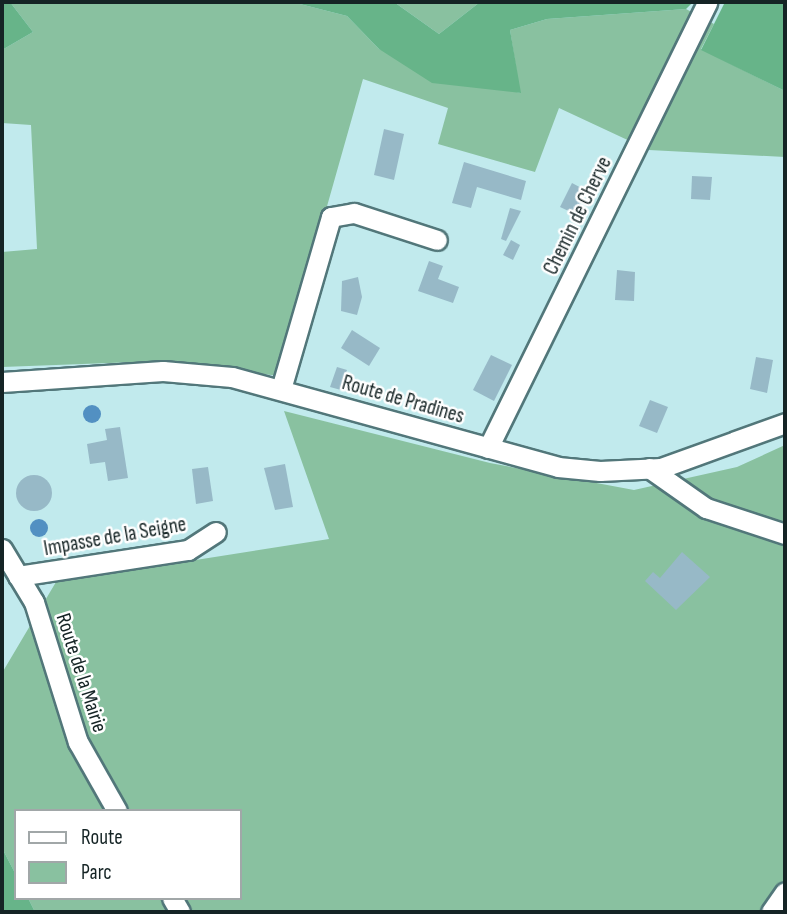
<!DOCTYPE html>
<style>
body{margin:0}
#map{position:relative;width:787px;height:914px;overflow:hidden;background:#c1eaed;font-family:"Sofia Sans Condensed",sans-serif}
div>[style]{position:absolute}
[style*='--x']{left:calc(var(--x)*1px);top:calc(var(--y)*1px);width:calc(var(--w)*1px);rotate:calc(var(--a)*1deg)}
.green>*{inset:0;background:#89c1a0}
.forest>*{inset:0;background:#67b489}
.water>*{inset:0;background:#5290c2}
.round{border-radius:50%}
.building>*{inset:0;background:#97b9c7}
.roads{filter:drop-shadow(2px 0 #52777a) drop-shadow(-2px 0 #52777a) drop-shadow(0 2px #52777a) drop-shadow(0 -2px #52777a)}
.minor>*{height:19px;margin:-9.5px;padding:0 9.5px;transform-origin:9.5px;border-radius:9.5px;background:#fff}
span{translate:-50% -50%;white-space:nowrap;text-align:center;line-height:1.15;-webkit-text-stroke:5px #fff;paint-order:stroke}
.street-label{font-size:21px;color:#152425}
.frame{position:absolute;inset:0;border:4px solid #152425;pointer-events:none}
.legend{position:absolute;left:14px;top:809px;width:228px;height:91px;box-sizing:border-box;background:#fff;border:2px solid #a1a7a8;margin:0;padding:9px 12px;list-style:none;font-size:21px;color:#152425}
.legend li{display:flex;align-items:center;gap:14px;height:35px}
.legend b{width:35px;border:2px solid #a1a7a8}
</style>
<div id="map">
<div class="green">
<div style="clip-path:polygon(10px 2px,292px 2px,347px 16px,379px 49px,520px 93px,510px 30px,547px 19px,686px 9px,714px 24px,701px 49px,785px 91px,785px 157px,649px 150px,559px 108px,535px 172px,438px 144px,448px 108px,363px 79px,279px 376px,163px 361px,2px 367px,2px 252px,37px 249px,31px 125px,2px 123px,2px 50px,33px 32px)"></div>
<div style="clip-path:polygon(394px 2px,480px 2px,439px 34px)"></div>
<div style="clip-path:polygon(284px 411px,490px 463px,634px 490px,737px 467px,785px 445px,785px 912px,35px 912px,28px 898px,240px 898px,240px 811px,16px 811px,16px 875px,2px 848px,2px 673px,56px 582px,329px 539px)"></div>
</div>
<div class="forest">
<div style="clip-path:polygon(2px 2px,10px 2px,33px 32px,2px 50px)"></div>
<div style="clip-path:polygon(292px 2px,394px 2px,439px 34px,480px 2px,693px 2px,686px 9px,547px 19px,510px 30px,521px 93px,432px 83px,379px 49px,347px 16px)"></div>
<div style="clip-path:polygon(725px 2px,785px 2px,785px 91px,701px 50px)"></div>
<div style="clip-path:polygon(2px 848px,16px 875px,16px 898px,28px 898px,35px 912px,2px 912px)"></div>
</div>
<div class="water">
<div class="round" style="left:83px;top:405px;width:18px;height:18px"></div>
<div class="round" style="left:30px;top:519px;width:18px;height:18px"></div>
</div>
<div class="building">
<div style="clip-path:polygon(384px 129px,404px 134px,394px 180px,374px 175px)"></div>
<div style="clip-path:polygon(464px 162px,526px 181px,521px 200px,477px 187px,471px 208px,452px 203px)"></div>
<div style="clip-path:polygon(692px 176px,712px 177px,710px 200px,691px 199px)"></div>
<div style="clip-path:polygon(572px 183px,587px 191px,575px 214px,560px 207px)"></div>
<div style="clip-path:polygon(510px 208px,521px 211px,506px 241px,501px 239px)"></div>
<div style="clip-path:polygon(511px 240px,520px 245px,513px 260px,503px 255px)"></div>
<div style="clip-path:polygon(429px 261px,443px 266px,438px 279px,459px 287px,453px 303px,418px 291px)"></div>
<div style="clip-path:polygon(617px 270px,635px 272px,634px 301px,615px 300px)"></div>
<div style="clip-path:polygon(358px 277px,362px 297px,357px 315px,341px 311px,342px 281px)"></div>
<div style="clip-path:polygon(352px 330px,380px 348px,369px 366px,341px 348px)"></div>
<div style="clip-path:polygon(491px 355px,512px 365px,494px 401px,473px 390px)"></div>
<div style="clip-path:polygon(756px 357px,773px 360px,767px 393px,750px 389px)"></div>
<div style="clip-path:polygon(337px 367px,347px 370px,341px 390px,330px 387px)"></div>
<div style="clip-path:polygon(650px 400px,668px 407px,657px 433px,639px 426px)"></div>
<div style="clip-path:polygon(120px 427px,128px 478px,108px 481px,105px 462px,90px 464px,87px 444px,107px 440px,105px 429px)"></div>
<div style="clip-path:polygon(285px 464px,293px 507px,275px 510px,264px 468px)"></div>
<div style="clip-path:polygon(208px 467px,213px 501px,196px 504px,192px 469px)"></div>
<div class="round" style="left:16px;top:475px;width:36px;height:36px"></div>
<div style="clip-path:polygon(682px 552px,710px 577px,676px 610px,645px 581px,653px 572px,660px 578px)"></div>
</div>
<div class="roads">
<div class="minor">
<div style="--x:2;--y:382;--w:161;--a:-3.9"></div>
<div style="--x:163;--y:371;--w:69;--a:5"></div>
<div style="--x:232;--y:377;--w:338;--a:15.4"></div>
<div style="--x:558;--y:467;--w:42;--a:5.4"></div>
<div style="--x:600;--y:471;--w:61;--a:-2.8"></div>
<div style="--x:661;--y:468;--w:132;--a:-19.9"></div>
<div style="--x:281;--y:389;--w:179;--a:-73.8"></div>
<div style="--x:331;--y:217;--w:23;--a:-10"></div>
<div style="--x:354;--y:213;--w:87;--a:18"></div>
<div style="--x:488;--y:448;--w:497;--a:-63.8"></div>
<div style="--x:649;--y:468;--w:70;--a:35.1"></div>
<div style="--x:706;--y:508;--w:83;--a:18.2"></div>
<div style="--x:2;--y:549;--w:62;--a:58.9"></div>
<div style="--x:34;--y:602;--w:147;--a:72.6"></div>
<div style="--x:78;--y:742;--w:79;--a:60.5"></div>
<div style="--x:18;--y:576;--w:172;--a:-8.7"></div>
<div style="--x:188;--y:550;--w:33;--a:-33"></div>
<div style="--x:172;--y:898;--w:16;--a:60"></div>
<div style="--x:771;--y:912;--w:24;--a:-55"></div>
</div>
</div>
<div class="street-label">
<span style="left:578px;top:216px;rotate:-64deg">Chemin de Cherve</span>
<span style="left:403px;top:400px;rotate:16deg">Route de Pradines</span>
<span style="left:115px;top:537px;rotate:-10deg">Impasse de la Seigne</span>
<span style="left:81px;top:673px;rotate:72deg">Route de la Mairie</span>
</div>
<div class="frame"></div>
<ul class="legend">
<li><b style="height:9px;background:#fff"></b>Route</li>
<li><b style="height:19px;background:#89c1a0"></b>Parc</li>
</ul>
</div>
